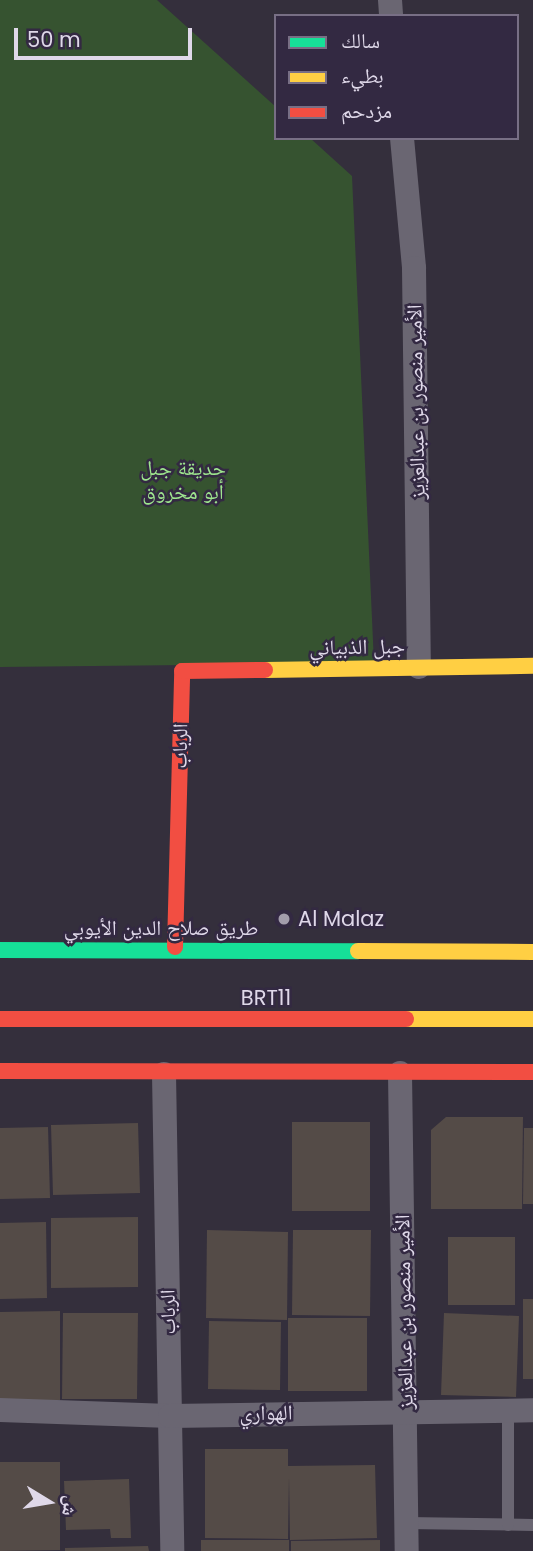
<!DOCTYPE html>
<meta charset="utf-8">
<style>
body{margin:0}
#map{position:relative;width:533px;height:1551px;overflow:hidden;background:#342f3c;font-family:Poppins,"Noto Naskh Arabic",sans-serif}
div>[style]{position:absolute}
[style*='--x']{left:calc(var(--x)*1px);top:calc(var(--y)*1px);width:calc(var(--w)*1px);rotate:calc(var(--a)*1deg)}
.green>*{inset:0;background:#365330}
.building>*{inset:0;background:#544b47}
.lane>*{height:12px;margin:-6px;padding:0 6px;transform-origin:6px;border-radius:6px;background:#6a6672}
.street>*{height:24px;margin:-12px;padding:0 12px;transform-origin:12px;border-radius:12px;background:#6a6672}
.fast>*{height:16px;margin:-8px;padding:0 8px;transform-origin:8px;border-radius:8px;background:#16e098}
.slow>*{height:16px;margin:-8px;padding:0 8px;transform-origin:8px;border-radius:8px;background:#ffcf43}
.jam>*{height:16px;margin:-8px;padding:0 8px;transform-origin:8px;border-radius:8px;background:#f24e42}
.dots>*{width:19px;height:19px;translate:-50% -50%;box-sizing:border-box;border:4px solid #332942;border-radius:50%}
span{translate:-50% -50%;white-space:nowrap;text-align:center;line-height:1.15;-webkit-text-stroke:5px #332942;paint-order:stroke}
.street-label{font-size:21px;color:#dfd8e9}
.park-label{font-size:21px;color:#9ee68e}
.poi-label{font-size:21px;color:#dfd8e9}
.left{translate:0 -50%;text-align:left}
.legend{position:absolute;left:274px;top:14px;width:245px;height:126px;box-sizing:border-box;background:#332942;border:2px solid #786f85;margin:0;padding:9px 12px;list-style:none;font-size:21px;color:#dfd8e9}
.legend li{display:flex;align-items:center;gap:14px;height:35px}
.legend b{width:35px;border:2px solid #786f85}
.north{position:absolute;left:14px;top:1467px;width:70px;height:70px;-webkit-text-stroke:5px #332942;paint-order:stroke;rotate:101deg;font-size:19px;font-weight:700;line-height:28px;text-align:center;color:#dfd8e9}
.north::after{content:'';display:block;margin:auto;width:24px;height:32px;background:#dfd8e9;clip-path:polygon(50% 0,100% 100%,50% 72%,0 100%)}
.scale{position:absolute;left:14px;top:28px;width:178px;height:32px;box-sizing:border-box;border:4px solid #dfd8e9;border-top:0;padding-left:9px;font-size:21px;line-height:24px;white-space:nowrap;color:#dfd8e9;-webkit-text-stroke:5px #332942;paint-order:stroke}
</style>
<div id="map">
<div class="green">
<div style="clip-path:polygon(0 0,157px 0,276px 107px,276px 138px,310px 138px,352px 176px,374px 663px,0 667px)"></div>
</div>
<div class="building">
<div style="clip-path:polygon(446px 1117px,523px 1117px,522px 1209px,431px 1209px,431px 1130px)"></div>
<div style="clip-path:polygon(292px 1122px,370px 1122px,370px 1211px,292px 1211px)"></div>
<div style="clip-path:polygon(138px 1123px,140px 1193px,53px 1195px,51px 1125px)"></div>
<div style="clip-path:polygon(48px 1127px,50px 1198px,0 1199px,0 1128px)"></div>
<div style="clip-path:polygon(524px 1128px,533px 1128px,533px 1204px,523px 1204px)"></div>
<div style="clip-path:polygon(138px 1217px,138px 1287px,51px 1288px,51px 1218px)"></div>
<div style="clip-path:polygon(46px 1222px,47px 1298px,0 1299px,0 1223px)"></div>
<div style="clip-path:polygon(207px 1230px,288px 1232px,287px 1320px,206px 1318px)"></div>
<div style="clip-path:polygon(293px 1230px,371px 1230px,370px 1316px,292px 1315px)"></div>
<div style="clip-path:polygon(448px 1237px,515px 1237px,515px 1305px,448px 1305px)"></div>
<div style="clip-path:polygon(523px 1299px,533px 1299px,533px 1379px,523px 1379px)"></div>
<div style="clip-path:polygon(60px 1311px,60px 1400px,0 1400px,0 1312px)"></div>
<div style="clip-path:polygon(63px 1313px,138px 1313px,137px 1399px,62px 1399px)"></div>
<div style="clip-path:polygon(444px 1313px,519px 1316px,516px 1397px,441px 1395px)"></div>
<div style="clip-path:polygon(288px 1318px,367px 1318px,367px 1391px,288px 1391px)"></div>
<div style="clip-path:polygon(209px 1321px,281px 1322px,280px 1390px,208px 1389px)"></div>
<div style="clip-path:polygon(205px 1449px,288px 1449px,288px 1466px,375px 1465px,377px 1538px,290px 1540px,289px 1477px,288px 1539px,205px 1538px)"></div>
<div style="clip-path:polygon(0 1462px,60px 1462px,60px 1550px,0 1551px)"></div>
<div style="clip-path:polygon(129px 1479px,131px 1538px,111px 1538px,110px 1529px,66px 1530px,64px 1481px)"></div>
<div style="clip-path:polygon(201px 1540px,289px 1540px,289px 1551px,201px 1551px)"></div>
<div style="clip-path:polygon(380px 1540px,380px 1551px,291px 1551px,291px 1541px)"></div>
<div style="clip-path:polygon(148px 1546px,149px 1551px,65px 1551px,65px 1548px)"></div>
</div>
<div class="lane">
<div style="--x:407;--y:1523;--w:126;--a:0.9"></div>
<div style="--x:508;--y:1525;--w:115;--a:-90"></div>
</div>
<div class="street">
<div style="--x:390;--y:0;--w:16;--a:86"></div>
<div style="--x:402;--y:138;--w:131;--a:84.7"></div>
<div style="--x:414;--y:268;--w:399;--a:89.3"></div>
<div style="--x:400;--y:1073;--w:478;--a:89.2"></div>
<div style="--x:164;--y:1074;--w:477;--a:89"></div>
<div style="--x:0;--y:1410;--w:170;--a:2"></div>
<div style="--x:170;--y:1416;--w:363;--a:-0.9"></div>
</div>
<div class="fast">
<div style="--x:0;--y:950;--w:358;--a:0.2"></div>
</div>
<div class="slow">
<div style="--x:265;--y:670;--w:268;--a:-0.9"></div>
<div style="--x:358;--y:951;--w:175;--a:0.3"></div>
<div style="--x:406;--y:1019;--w:127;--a:0"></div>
</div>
<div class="jam">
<div style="--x:175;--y:947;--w:276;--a:-88.5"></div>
<div style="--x:182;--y:671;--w:83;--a:-0.7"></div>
<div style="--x:0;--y:1019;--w:406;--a:0"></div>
<div style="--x:0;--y:1071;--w:533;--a:0.11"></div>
</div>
<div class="dots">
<div style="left:284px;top:919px;background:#a39dac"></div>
</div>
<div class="street-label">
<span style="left:416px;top:402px;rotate:-91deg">الأمير منصور بن عبدالعزيز</span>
<span style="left:357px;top:647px;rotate:-1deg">جبل الذبياني</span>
<span style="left:180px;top:746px;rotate:-89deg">الرباب</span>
<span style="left:161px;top:928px">طريق صلاح الدين الأيوبي</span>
<span style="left:266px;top:998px">BRT11</span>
<span style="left:168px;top:1312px;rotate:-91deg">الرباب</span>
<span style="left:404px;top:1312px;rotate:-91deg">الأمير منصور بن عبدالعزيز</span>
<span style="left:266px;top:1413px;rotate:-1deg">الهواري</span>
</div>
<div class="park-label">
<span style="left:183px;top:480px">حديقة جبل<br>أبو مخروق</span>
</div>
<div class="poi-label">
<span class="left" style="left:298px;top:919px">Al Malaz</span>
</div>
<ul class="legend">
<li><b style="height:9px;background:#16e098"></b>سالك</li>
<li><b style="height:9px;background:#ffcf43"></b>بطيء</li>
<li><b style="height:9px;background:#f24e42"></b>مزدحم</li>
</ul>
<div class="north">ش</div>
<div class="scale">50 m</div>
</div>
